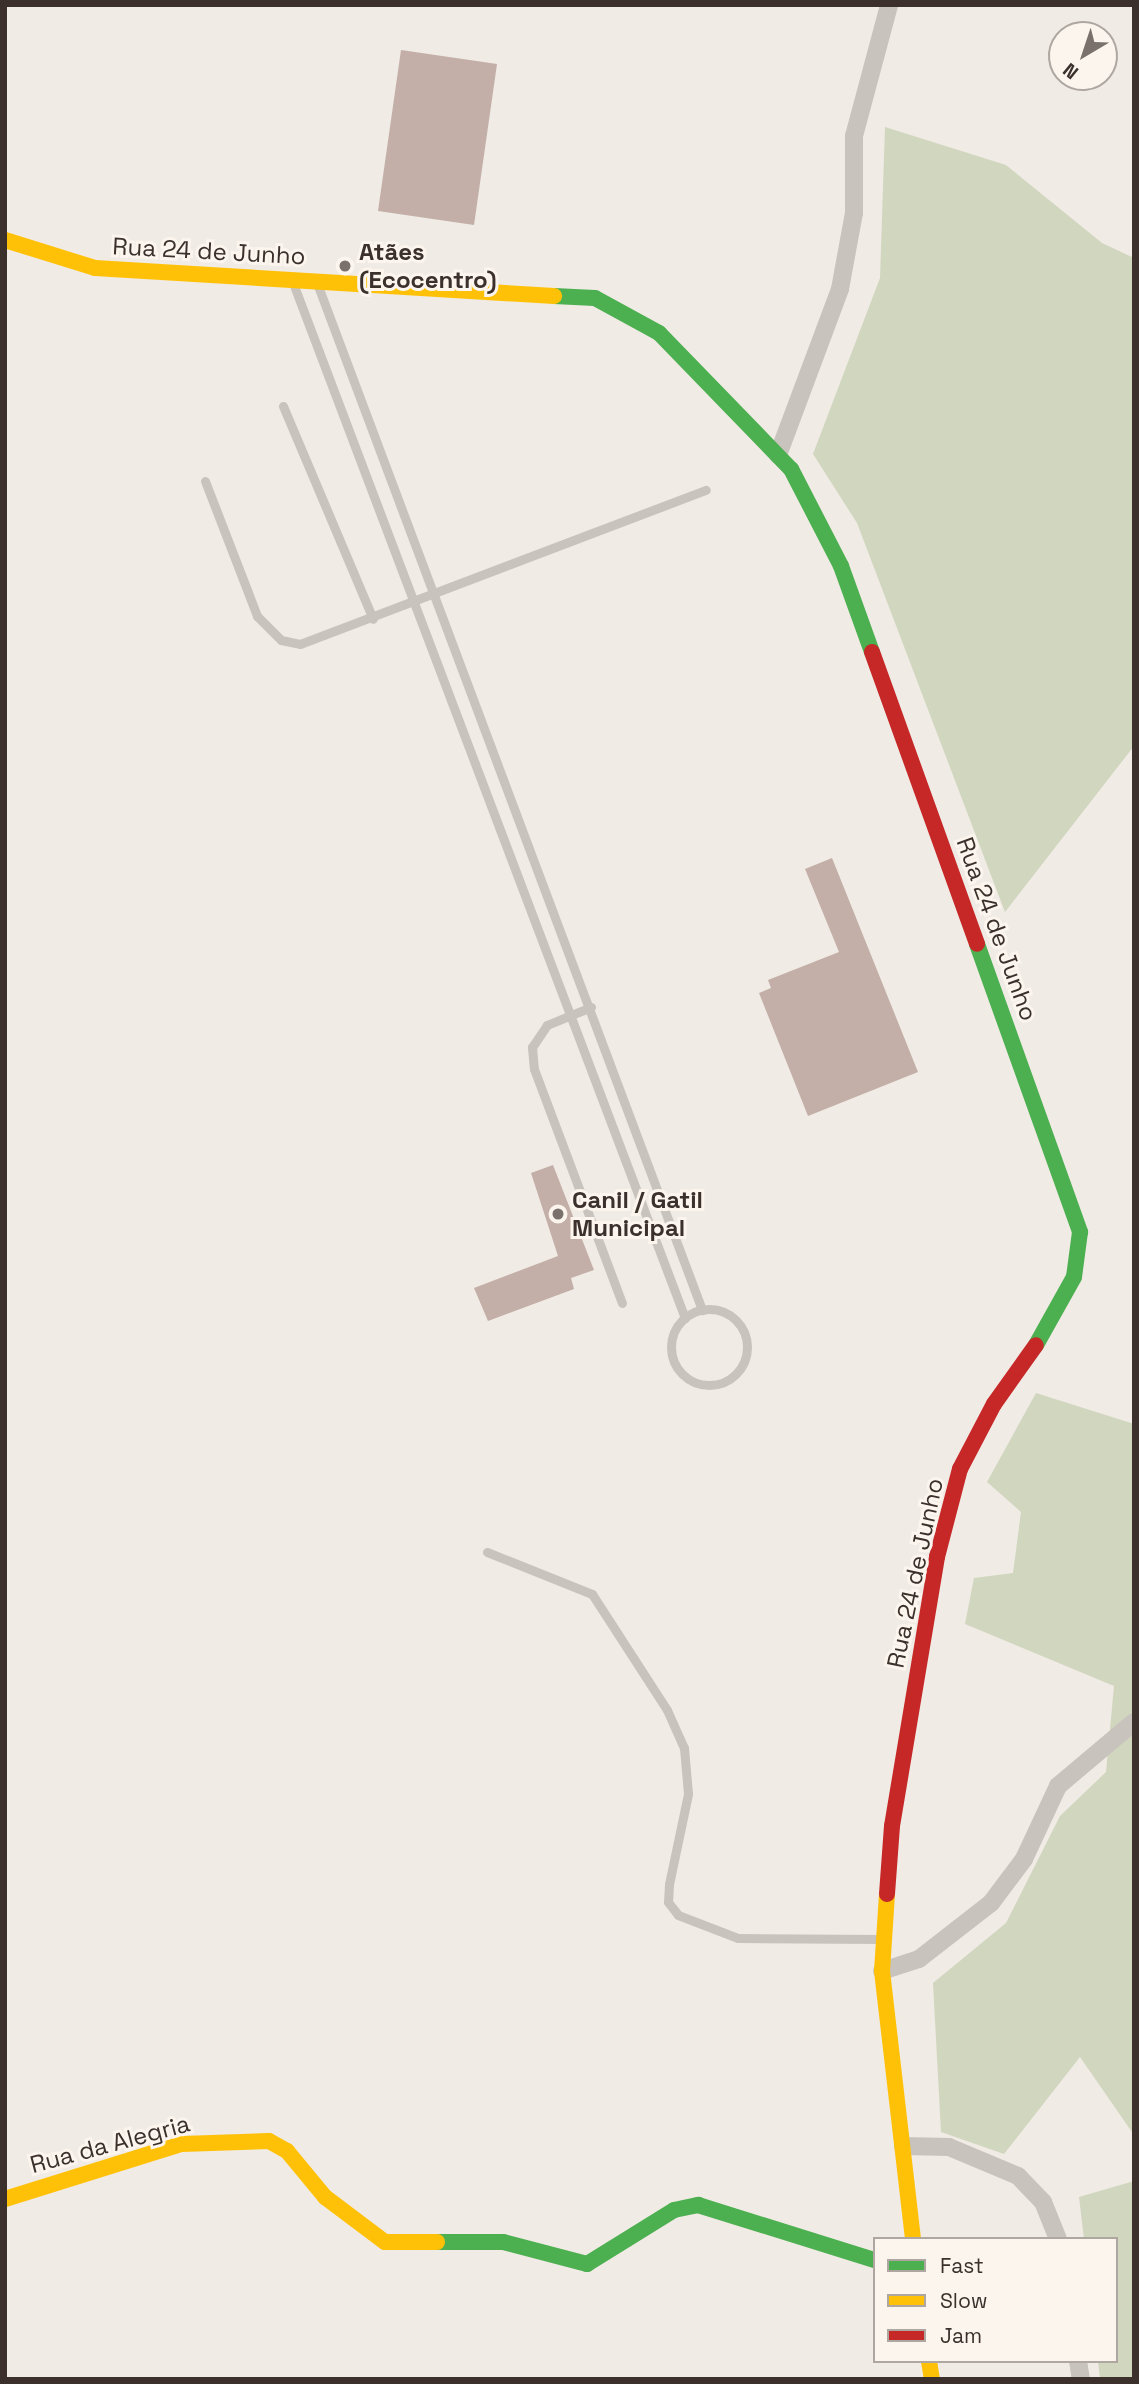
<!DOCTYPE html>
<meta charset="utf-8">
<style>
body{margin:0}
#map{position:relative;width:1139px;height:2384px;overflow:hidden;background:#f0ebe5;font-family:"Space Grotesk",sans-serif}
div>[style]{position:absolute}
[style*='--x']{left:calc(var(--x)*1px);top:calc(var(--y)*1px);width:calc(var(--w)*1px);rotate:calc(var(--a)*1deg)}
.green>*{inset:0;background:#d1d6bf}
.building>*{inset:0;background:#c3afa7}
.lane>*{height:9px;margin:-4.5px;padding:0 4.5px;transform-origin:4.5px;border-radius:4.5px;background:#c9c3be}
.lane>.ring{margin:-4.5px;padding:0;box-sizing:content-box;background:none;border:9px solid #c9c3be;border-radius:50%}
.street>*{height:18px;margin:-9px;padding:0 9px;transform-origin:9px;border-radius:9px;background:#c9c3be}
.fast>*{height:16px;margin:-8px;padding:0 8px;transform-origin:8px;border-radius:8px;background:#4caf50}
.slow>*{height:16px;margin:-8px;padding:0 8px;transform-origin:8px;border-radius:8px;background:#ffc107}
.jam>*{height:16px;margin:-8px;padding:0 8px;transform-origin:8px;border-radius:8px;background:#c62828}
.dots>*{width:19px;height:19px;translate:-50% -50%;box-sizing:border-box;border:4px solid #fbf5ee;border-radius:50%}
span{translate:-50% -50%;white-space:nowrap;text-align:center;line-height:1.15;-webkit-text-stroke:6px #fbf5ee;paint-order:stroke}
.street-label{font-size:24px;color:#3b302b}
.poi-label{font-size:24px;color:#3b302b;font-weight:700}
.left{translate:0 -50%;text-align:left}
.frame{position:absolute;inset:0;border:7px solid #3b302b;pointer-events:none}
.legend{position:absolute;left:873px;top:2237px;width:245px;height:126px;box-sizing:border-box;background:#fbf5ee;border:2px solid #aea6a0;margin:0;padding:9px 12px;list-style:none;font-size:21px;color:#3b302b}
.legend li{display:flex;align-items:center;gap:14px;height:35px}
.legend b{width:35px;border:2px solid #aea6a0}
.north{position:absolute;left:1048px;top:21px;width:70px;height:70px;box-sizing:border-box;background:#fbf5ee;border:2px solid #aea6a0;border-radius:50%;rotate:219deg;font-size:19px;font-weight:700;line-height:28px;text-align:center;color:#3b302b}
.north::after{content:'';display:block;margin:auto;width:24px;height:32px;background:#7a716c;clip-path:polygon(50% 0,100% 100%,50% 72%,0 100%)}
</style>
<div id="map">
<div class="green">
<div style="clip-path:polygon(885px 127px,1006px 165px,1102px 243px,1134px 258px,1134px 746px,1005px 912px,857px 523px,813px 454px,880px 278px)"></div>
<div style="clip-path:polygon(1036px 1393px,1134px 1424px,1134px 2135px,1080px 2057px,1004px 2154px,941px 2132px,933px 1983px,1006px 1923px,1060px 1816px,1106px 1772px,1114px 1686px,965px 1624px,974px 1578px,1013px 1573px,1021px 1512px,987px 1482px)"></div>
<div style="clip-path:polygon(1134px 2181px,1134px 2379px,1100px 2379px,1098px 2361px,1116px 2361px,1116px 2239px,1084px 2239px,1079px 2197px)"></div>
</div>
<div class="building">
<div style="clip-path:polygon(401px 50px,497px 64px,474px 225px,378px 211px)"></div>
<div style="clip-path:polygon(832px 858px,918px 1072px,808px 1116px,759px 993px,771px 988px,768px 980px,839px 952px,805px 869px)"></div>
<div style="clip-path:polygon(553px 1165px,594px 1270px,571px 1278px,574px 1289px,488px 1321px,474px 1288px,558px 1256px,531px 1173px)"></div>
</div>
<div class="lane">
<div style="--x:293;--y:283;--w:1107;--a:69.26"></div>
<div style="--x:318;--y:286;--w:1094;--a:69.44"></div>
<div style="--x:283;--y:406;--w:231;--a:67.1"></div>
<div style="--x:205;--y:481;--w:145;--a:68.9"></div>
<div style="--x:257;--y:616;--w:34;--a:45"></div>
<div style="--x:281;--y:640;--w:19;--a:12"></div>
<div style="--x:300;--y:644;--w:434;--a:-20.8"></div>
<div style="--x:591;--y:1007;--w:48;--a:157.8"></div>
<div style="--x:547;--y:1025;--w:27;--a:124"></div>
<div style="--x:532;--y:1047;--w:22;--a:85"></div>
<div style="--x:534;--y:1069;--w:250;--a:69.4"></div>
<div class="ring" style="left:671px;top:1309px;width:67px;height:67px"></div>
<div style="--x:487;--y:1552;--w:113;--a:21.8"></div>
<div style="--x:592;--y:1594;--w:138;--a:57.1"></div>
<div style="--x:667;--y:1710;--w:42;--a:65.9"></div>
<div style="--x:684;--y:1748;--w:46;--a:85"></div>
<div style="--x:688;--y:1794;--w:92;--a:101.9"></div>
<div style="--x:669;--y:1884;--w:18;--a:93"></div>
<div style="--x:668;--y:1902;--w:16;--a:52"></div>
<div style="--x:678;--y:1915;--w:64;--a:21"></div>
<div style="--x:738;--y:1938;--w:143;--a:0.4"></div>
</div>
<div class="street">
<div style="--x:778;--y:455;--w:177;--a:-69.5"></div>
<div style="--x:840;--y:289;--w:77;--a:-79.6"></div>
<div style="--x:854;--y:213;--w:77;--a:-90"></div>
<div style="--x:854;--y:136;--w:136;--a:-75"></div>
<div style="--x:882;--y:1971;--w:39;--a:-18"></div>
<div style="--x:919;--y:1959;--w:91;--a:-37.9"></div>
<div style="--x:991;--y:1903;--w:55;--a:-53.1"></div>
<div style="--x:1024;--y:1859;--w:81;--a:-65"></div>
<div style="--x:1058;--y:1786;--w:99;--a:-40.1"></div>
<div style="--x:903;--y:2146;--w:46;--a:1.2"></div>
<div style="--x:949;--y:2147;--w:75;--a:22.8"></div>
<div style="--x:1018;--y:2176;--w:36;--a:46"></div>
<div style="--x:1043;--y:2202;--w:40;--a:68"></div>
<div style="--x:1078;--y:2361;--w:18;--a:81"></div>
</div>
<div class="fast">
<div style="--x:554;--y:296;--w:41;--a:2.8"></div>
<div style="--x:595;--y:298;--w:73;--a:28.7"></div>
<div style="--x:659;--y:333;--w:190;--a:45.9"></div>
<div style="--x:791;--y:469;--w:109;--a:62.7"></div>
<div style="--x:841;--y:566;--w:91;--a:70.2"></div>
<div style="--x:977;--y:944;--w:306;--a:70.3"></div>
<div style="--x:1080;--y:1232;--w:45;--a:97.6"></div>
<div style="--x:1074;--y:1277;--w:78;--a:119.2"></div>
<div style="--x:437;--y:2242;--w:66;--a:0"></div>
<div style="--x:503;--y:2242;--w:87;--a:14.7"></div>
<div style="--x:587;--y:2264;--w:102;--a:-31.8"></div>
<div style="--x:674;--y:2210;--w:25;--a:-12"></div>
<div style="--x:698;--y:2205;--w:185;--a:17.3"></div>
</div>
<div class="slow">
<div style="--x:5;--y:240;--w:94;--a:17.3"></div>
<div style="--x:95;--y:268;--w:460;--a:3.5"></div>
<div style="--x:887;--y:1894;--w:77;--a:93.7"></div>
<div style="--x:882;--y:1971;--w:270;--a:83.4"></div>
<div style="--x:5;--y:2199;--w:185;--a:-17.3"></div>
<div style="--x:182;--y:2144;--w:87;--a:-2"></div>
<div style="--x:269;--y:2141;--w:21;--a:29"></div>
<div style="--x:287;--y:2151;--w:60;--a:50.4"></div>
<div style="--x:325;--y:2197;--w:75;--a:36.9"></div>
<div style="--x:385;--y:2242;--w:52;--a:0"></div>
<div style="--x:929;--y:2361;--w:18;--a:81"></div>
</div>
<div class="jam">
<div style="--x:872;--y:652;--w:310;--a:70.2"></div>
<div style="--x:887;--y:1894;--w:68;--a:-85.8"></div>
<div style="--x:892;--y:1826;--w:273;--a:-80.5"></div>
<div style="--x:937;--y:1557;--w:91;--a:-75.4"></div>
<div style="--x:960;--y:1469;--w:73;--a:-62.4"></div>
<div style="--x:994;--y:1404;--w:72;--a:-54.6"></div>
</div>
<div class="dots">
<div style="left:345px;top:266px;background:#7a716c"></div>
<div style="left:558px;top:1214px;background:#7a716c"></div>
</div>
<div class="street-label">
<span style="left:209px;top:251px;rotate:3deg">Rua 24 de Junho</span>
<span style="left:997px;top:929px;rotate:70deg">Rua 24 de Junho</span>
<span style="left:915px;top:1573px;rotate:-78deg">Rua 24 de Junho</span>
<span style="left:110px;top:2144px;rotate:-15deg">Rua da Alegria</span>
</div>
<div class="poi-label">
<span class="left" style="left:359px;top:266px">Atães<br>(Ecocentro)</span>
<span class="left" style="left:572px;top:1214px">Canil / Gatil<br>Municipal</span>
</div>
<div class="frame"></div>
<ul class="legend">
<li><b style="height:9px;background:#4caf50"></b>Fast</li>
<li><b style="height:9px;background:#ffc107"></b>Slow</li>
<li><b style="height:9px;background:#c62828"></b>Jam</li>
</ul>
<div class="north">N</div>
</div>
